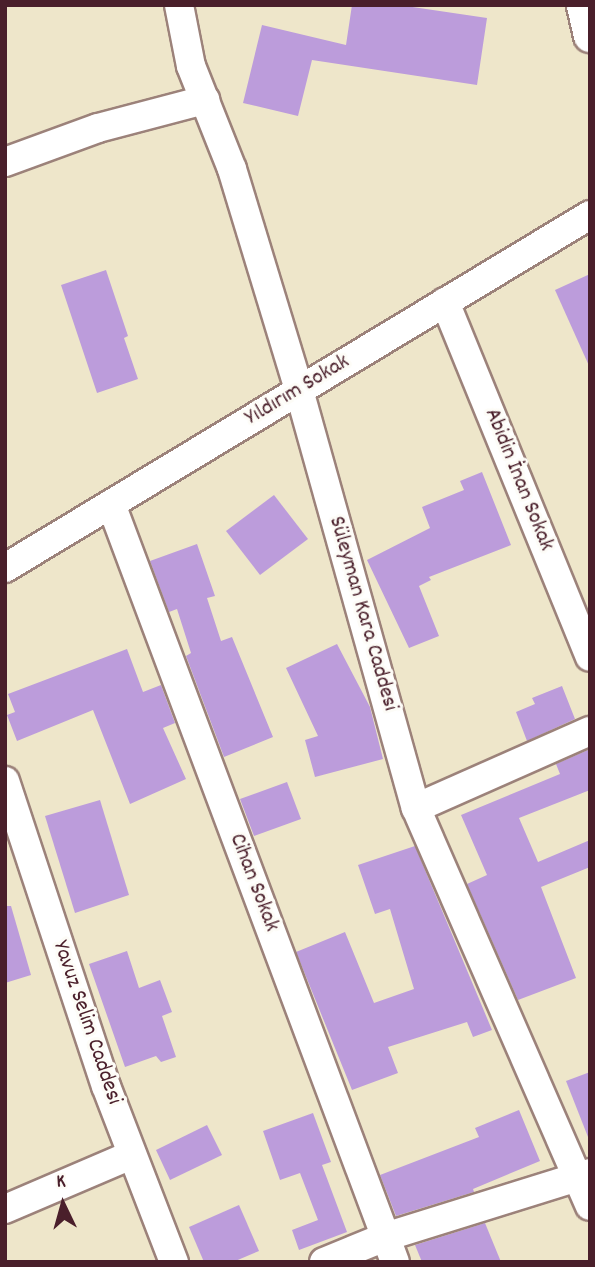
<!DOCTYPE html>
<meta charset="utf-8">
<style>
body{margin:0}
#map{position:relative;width:595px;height:1267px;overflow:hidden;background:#eee6ca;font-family:Dekko,sans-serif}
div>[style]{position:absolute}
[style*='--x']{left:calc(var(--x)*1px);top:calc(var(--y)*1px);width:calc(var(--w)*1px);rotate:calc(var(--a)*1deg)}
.building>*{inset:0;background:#bc9cdb}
.roads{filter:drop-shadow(2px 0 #9c827a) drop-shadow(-2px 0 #9c827a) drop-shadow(0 2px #9c827a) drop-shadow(0 -2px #9c827a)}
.minor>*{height:28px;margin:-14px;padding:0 14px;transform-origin:14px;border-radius:14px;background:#fff}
.tertiary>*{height:33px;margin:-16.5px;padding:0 16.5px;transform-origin:16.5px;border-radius:16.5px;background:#fff}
span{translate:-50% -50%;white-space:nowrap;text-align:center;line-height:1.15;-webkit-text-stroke:6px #fdfcf7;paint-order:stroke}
.street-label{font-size:23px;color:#4a1f2b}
.frame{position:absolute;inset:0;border:7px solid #4a1f2b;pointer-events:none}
.north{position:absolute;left:28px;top:1169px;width:70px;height:70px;-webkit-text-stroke:5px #fdfcf7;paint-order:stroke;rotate:355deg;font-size:19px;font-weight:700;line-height:28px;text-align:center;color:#4a1f2b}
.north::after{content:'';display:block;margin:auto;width:24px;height:32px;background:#4a1f2b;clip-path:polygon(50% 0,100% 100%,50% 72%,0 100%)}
</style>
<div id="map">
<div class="building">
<div style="clip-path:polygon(352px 5px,399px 5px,487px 18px,477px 85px,312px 60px,298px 116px,243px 103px,262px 25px,346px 45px)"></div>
<div style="clip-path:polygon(106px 270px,128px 336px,124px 338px,138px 379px,97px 393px,61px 285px)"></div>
<div style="clip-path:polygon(590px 274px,590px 368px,555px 290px)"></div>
<div style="clip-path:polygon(482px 472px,511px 545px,429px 577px,431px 580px,419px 586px,439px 636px,409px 648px,367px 560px,430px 528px,422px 507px,464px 490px,460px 481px)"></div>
<div style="clip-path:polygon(274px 495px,308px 539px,260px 575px,226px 531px)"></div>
<div style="clip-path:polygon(197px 544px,215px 596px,207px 598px,221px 641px,232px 637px,273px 737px,224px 757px,186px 656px,191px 653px,177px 609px,169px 612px,150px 561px)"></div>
<div style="clip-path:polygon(337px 644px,370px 707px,383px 759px,315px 777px,305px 740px,318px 736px,286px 668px)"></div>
<div style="clip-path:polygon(127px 649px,143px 692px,161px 685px,175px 723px,163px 728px,186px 779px,130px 804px,93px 710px,17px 741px,7px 715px,15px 712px,8px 694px)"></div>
<div style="clip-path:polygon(562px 686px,575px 719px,527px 741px,516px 712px,535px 704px,532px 698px)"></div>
<div style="clip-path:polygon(588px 750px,590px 790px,519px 818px,538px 862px,590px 840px,590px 867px,541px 887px,576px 978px,518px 1000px,467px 884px,487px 875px,461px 815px,560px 774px,556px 764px)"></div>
<div style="clip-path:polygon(287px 782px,301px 819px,254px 836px,240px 799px)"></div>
<div style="clip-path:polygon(100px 800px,129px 895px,75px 913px,45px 816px)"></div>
<div style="clip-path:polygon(415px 846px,492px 1030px,473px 1037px,467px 1022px,388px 1047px,398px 1073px,352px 1090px,296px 952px,345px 932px,374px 1003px,414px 989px,390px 909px,375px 914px,358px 865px)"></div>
<div style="clip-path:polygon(5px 906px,11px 906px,31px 975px,5px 983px)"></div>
<div style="clip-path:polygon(127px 951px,139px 988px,160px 980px,172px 1012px,162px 1016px,176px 1057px,161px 1062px,156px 1056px,125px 1067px,89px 964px)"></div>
<div style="clip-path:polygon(590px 1072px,590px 1137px,588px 1137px,566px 1081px)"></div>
<div style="clip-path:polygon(519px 1110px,540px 1161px,473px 1189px,474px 1192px,396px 1216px,380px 1175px,479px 1137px,475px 1128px)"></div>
<div style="clip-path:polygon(313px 1113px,331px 1162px,322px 1165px,347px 1232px,299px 1250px,292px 1230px,318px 1220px,300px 1173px,280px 1180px,263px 1131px)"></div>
<div style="clip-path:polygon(207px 1125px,222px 1155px,170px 1180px,156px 1150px)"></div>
<div style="clip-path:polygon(239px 1205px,259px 1251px,233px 1262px,204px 1262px,189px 1227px)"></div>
<div style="clip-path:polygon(485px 1223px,501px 1262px,422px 1262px,415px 1245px)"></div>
</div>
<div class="roads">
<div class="minor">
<div style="--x:179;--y:5;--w:62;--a:78.9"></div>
<div style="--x:191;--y:66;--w:111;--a:68.3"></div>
<div style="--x:232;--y:169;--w:231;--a:73.1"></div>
<div style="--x:299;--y:390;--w:434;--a:74.4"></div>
<div style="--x:416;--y:808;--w:434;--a:66.4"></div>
<div style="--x:5;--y:162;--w:99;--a:-20.1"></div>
<div style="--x:98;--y:128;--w:111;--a:-14.7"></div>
<div style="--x:445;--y:302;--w:383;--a:67.8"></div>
<div style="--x:111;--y:504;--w:809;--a:69.46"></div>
<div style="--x:5;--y:568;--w:683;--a:-31.11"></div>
<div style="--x:5;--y:781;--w:321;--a:71.7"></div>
<div style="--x:106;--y:1086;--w:189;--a:68.9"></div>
<div style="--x:416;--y:808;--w:190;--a:-23.9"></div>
<div style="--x:5;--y:1209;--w:137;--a:-23.2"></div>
<div style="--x:324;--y:1262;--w:66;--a:-22.3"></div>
<div style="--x:385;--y:1237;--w:215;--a:-17.3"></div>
</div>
<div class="tertiary">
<div style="--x:583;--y:5;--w:31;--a:77"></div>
</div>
</div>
<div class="street-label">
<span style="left:298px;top:391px;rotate:-31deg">Yıldırım Sokak</span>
<span style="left:518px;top:480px;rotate:68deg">Abidin İnan Sokak</span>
<span style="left:362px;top:614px;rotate:74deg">Süleyman Kara Caddesi</span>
<span style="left:253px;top:883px;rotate:69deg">Cihan Sokak</span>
<span style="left:86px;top:1023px;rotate:71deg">Yavuz Selim Caddesi</span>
</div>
<div class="frame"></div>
<div class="north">K</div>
</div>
